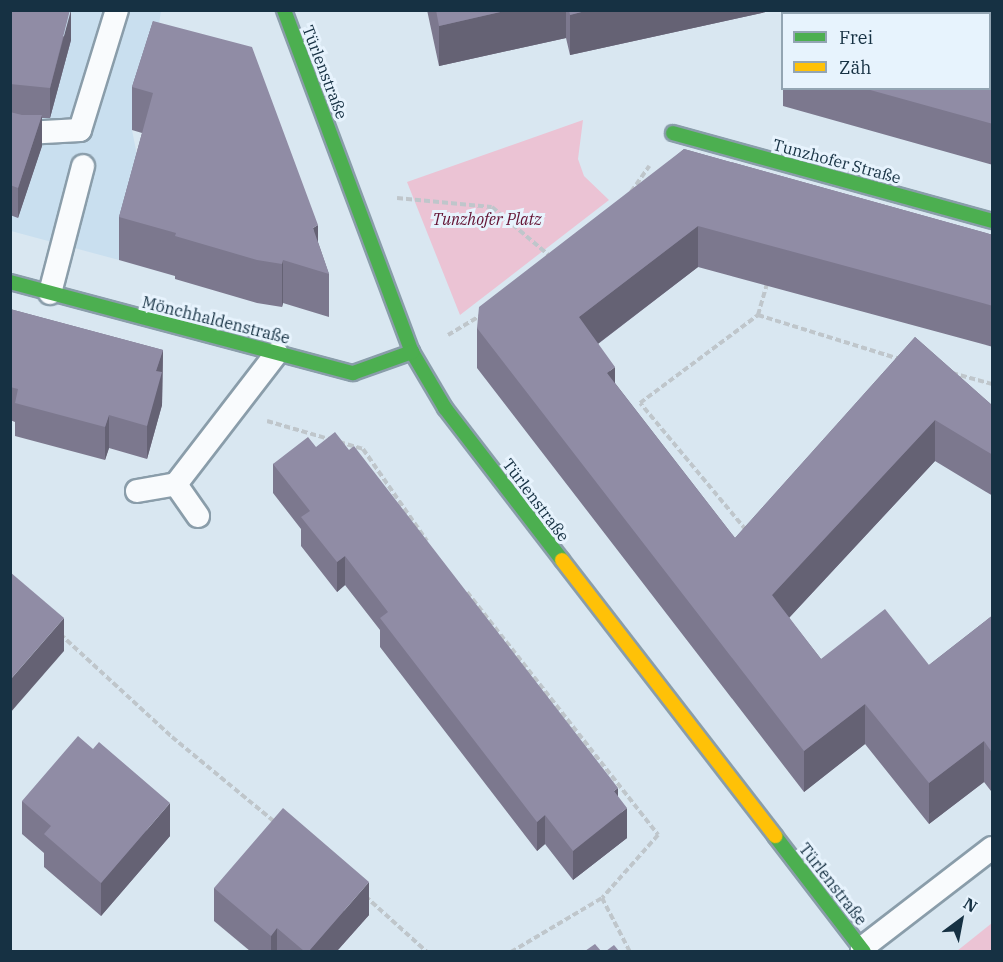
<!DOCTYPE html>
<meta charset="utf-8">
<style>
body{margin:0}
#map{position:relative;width:1003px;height:962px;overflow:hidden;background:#d9e7f1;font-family:"IBM Plex Serif",serif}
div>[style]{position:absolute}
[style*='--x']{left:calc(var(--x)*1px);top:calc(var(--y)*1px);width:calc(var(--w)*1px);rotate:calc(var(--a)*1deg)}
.built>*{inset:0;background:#c9dfef}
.green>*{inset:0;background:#ebc3d4}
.path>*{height:4px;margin-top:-2px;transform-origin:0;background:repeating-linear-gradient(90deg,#bfc6cb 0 6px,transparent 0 9px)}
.roads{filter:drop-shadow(2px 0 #8a9daa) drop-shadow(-2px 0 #8a9daa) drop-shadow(0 2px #8a9daa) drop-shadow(0 -2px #8a9daa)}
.lane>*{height:22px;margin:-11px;padding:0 11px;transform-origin:11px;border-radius:11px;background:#f9fbfd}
.fast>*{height:14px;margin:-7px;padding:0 7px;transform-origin:7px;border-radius:7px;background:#4caf50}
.slow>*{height:14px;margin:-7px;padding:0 7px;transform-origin:7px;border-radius:7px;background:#ffc107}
.wall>*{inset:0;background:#7c788e}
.shaded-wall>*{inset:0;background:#656274}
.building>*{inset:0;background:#908ca5}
span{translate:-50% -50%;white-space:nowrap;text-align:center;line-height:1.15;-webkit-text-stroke:6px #e7f3fd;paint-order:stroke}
.street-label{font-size:16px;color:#163143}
.park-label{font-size:16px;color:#631233;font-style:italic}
.frame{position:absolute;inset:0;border:12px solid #163143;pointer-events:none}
.legend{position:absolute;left:781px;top:12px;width:210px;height:78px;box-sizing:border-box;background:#e7f3fd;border:2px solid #93a5b3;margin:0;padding:8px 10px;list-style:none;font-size:18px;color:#163143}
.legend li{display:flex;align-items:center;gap:12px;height:30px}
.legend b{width:30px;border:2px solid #93a5b3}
.north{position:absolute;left:931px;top:890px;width:60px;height:60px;-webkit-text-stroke:4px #e7f3fd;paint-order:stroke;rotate:32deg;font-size:16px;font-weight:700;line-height:24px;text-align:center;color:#163143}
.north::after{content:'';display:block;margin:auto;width:21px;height:27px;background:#163143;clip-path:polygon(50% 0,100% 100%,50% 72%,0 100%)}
</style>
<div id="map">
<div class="built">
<div style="clip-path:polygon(10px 11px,161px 11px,153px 64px,132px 130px,141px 175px,119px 260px,11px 231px)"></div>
</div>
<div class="green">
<div style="clip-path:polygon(583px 120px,578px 159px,584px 176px,609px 200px,460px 315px,407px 182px)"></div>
<div style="clip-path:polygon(992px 923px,992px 951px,957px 951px)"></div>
</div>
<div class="path">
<div style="--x:631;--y:192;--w:32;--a:-55"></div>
<div style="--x:397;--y:198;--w:95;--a:5.4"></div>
<div style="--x:492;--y:207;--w:77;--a:40.3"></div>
<div style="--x:758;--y:315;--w:35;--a:-74"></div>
<div style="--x:448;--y:335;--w:37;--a:-31"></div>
<div style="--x:952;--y:373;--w:41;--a:15.4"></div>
<div style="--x:267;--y:421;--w:65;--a:16.2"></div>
<div style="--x:339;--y:442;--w:25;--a:16"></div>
<div style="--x:363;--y:449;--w:112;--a:55.2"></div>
<div style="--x:746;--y:530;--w:165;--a:-129.8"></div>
<div style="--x:640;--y:403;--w:147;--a:-36.7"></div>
<div style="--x:758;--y:315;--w:148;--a:17.3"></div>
<div style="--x:467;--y:592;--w:309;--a:51.8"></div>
<div style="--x:658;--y:835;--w:84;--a:131.6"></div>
<div style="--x:60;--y:634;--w:152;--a:42.6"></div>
<div style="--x:172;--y:737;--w:135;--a:39.6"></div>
<div style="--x:365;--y:896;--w:84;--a:42.1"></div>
<div style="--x:511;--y:952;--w:106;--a:-30.7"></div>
<div style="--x:602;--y:898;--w:61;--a:62.6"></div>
</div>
<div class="roads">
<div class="lane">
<div style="--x:10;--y:128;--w:17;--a:17"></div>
<div style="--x:26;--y:133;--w:54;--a:-3.2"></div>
<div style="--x:80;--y:130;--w:126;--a:-72.9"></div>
<div style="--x:50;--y:293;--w:131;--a:-75.4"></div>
<div style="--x:137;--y:491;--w:40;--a:-10"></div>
<div style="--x:198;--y:516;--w:39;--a:-125"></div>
<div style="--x:176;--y:484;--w:165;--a:-52.4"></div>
<div style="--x:862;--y:948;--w:164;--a:-37.6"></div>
</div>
<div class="fast">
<div style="--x:284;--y:10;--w:365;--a:69.5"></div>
<div style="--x:412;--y:352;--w:65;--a:59.5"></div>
<div style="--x:445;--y:408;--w:192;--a:52.4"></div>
<div style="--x:673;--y:133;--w:331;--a:15.4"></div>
<div style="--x:10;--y:282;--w:355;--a:14.9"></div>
<div style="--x:353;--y:373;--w:63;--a:-19.6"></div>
<div style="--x:775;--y:836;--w:146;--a:52.5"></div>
</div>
<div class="slow">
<div style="--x:562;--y:560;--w:349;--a:52.3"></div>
</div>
</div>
<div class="wall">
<div style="clip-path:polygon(10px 10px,71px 40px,50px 118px,42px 118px,42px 146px,18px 218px,10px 215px)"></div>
<div style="clip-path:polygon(427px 10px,775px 10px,570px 55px,566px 38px,439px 66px)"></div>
<div style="clip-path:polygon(993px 10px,993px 165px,783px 106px,783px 88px,990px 88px)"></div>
<div style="clip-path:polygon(153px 21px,318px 242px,329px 274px,329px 317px,283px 303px,282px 307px,257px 303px,175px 279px,175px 276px,119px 260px,119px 217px,142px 133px,132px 130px,132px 87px)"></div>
<div style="clip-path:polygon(783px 21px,783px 65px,782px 65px,782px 24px)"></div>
<div style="clip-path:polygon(684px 149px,993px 235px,993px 347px,698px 267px,598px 344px,615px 383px,735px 538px,915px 337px,993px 406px,993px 496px,935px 461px,789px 618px,821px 659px,929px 665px,993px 615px,993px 790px,991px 791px,984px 782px,929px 824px,865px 744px,804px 792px,477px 368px,477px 328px)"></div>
<div style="clip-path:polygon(10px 309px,163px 350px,162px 405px,147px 459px,109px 448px,105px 460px,15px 436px,15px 422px,10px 420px)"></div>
<div style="clip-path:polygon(316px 447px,618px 797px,627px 838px,573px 880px,545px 844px,537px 851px,380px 647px,380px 630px,345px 585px,337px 592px,301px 546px,301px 529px,273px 493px,273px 464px)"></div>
<div style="clip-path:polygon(22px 801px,170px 836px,101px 916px,44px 867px,44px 853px,22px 834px)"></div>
<div style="clip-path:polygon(214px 888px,369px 915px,337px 951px,250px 951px,214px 921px)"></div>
</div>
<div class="shaded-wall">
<div style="clip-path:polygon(71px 10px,71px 40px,50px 118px,50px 88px)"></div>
<div style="clip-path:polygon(509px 10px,566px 10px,566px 38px,439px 66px,439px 26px)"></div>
<div style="clip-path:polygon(589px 10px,775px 10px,570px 55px,570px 15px)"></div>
<div style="clip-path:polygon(42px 115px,42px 146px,18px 218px,18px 188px)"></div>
<div style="clip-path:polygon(318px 225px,318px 269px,313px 228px)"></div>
<div style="clip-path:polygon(698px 226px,698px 267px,579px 358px,579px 317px)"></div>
<div style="clip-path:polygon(283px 260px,283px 303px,282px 307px,282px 264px)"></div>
<div style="clip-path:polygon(163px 350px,162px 405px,147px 459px,147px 426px,156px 371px)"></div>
<div style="clip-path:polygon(615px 367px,615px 408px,607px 373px)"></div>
<div style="clip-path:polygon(109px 415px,109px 448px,105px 460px,105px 427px)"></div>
<div style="clip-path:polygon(935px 420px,935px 461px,772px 636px,772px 595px)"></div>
<div style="clip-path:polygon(345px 556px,345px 585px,337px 592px,337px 562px)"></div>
<div style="clip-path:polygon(64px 618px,64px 651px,10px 713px,10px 680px)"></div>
<div style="clip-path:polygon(865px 704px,865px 744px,804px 792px,804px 751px)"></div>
<div style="clip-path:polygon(984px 741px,984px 782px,929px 824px,929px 783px)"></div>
<div style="clip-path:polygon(993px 750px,993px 790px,991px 791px,991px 751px)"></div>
<div style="clip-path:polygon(618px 788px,618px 815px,627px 808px,627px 838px,573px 880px,573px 851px,614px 791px)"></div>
<div style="clip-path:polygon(170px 803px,170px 836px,101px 916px,101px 883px)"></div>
<div style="clip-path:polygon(545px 815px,545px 844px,537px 851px,537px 822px)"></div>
<div style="clip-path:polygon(369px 882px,369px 915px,337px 951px,309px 951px)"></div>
<div style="clip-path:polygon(277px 928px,277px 951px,271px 951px,271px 936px)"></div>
</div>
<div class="building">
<div style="clip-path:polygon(10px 10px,70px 10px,50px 88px,10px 84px)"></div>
<div style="clip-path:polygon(436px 10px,509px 10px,439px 26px)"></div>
<div style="clip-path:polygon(569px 10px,589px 10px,570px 15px)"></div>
<div style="clip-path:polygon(785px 10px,993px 10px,993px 124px,863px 88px,990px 88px,990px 14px,784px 14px)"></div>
<div style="clip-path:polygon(153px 21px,252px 47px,318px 225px,313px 228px,329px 274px,283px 260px,282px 264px,257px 260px,175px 236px,176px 233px,119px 217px,153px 93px,132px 87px)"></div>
<div style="clip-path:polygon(10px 112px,22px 115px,42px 115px,18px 188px,10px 185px)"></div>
<div style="clip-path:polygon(684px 149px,993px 235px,993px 306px,698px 226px,579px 317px,615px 367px,607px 373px,735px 538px,915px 337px,993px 406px,993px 455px,935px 420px,772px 595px,821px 659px,885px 609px,929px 665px,993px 615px,993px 750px,991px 751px,984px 741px,929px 783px,865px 704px,804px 751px,477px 328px,479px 307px)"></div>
<div style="clip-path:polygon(10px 309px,163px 350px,156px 371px,162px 372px,147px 426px,109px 415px,105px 427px,15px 403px,18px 389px,10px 387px)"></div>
<div style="clip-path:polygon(335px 432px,349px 450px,354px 446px,618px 788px,614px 791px,627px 808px,573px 851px,545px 815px,537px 822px,380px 618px,388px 612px,345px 556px,337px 562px,301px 517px,310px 511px,273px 464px,308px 437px,316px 447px)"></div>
<div style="clip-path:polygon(10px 572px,64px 618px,10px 680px)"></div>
<div style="clip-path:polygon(78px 736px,93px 749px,99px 742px,170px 803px,101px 883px,44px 834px,51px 826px,22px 801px)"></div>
<div style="clip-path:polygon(283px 808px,369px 882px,309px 951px,304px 951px,277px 928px,271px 936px,214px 888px)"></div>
<div style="clip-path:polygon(595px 944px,601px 951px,585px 951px)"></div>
<div style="clip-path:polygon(614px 945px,619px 951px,606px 951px)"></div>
</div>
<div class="street-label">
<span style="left:325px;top:72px;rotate:69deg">Türlenstraße</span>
<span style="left:837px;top:161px;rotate:15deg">Tunzhofer Straße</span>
<span style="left:216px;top:320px;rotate:14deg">Mönchhaldenstraße</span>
<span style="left:536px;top:500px;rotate:53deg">Türlenstraße</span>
<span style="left:833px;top:884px;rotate:52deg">Türlenstraße</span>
</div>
<div class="park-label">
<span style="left:487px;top:219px">Tunzhofer Platz</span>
</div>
<div class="frame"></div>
<ul class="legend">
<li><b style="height:8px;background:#4caf50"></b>Frei</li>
<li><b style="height:8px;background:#ffc107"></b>Zäh</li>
</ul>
<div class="north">N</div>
</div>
